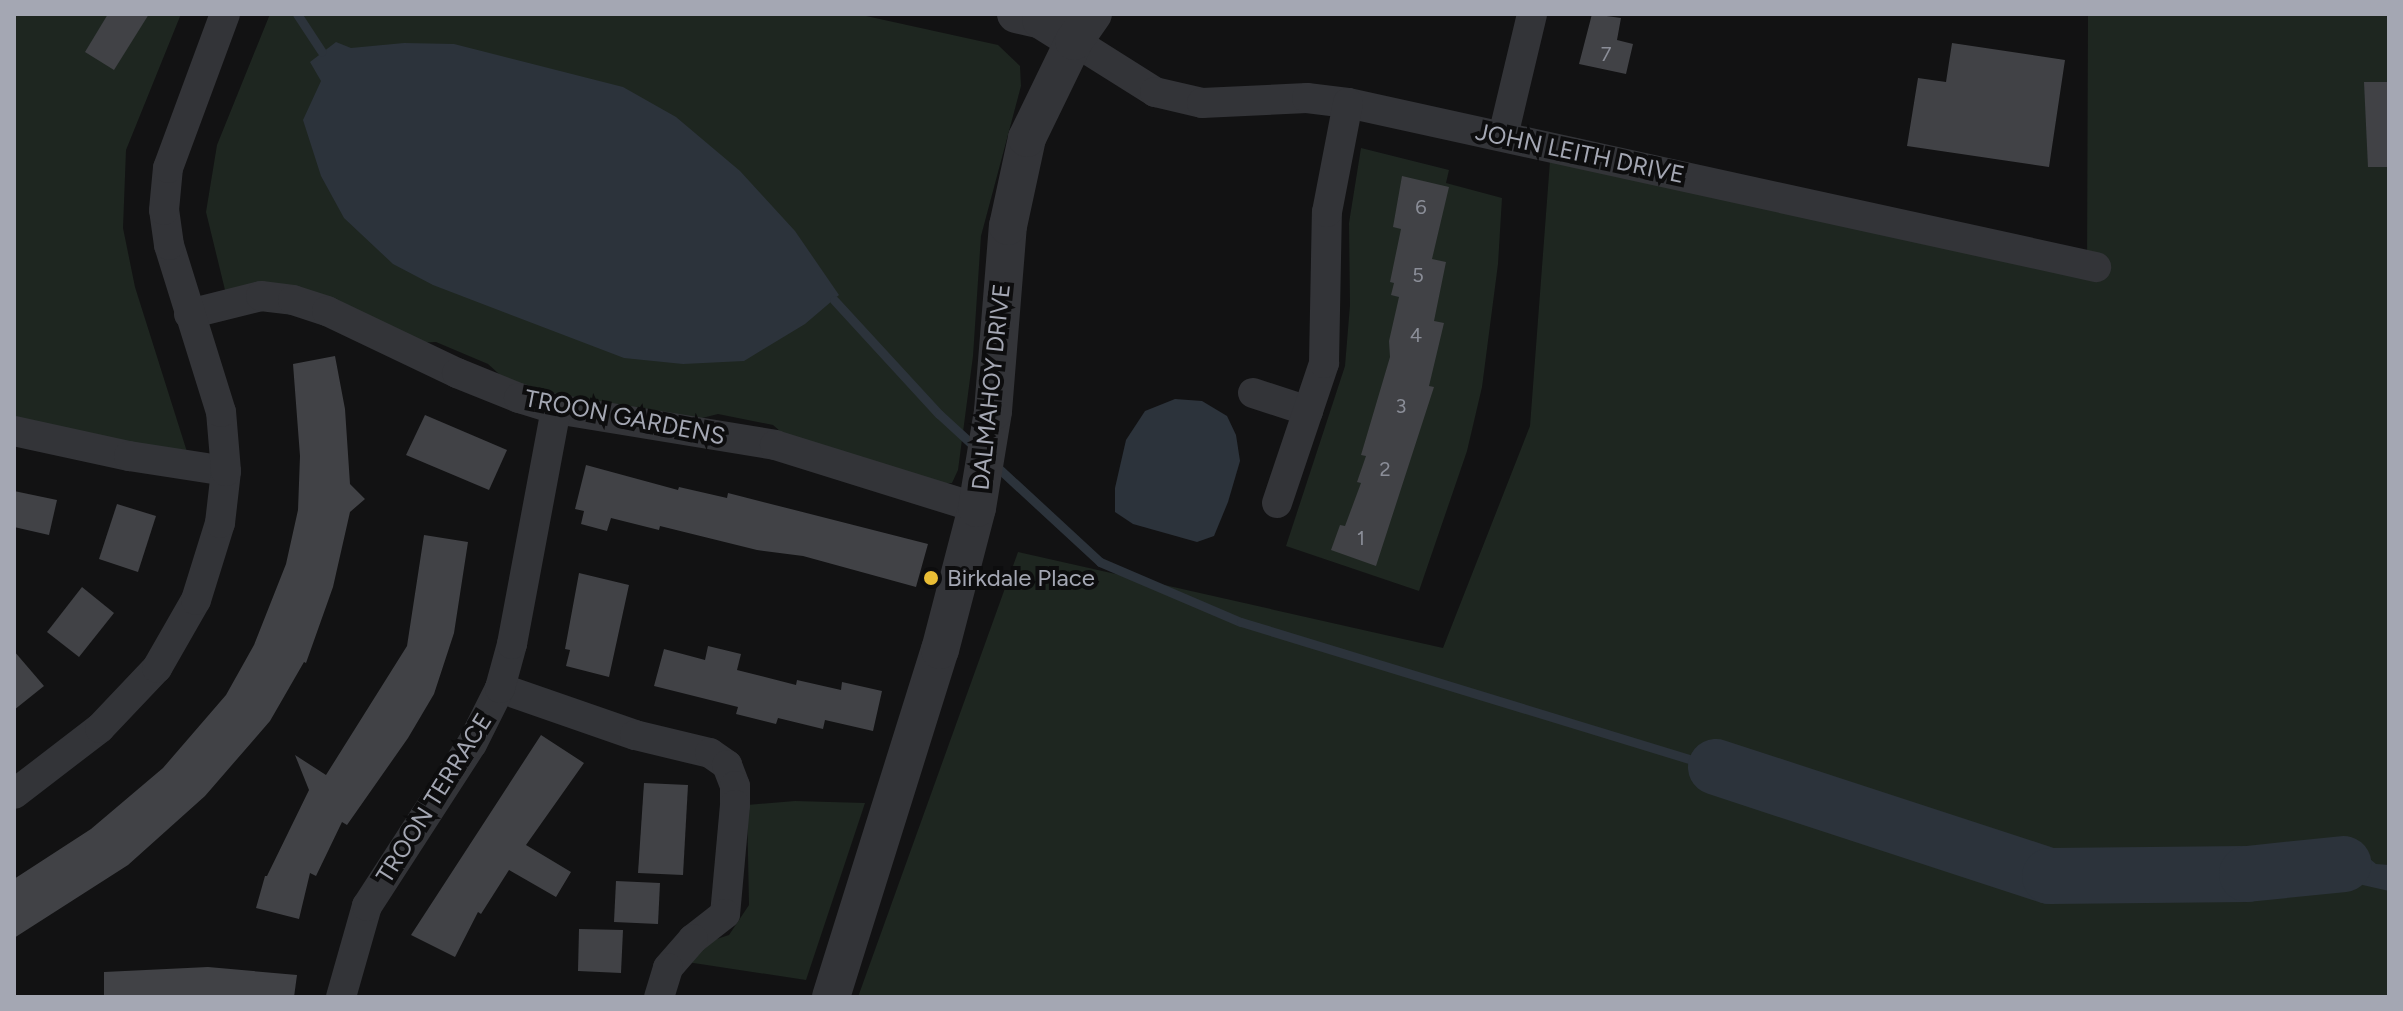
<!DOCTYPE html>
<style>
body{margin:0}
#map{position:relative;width:2403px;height:1011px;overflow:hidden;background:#121213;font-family:Figtree,sans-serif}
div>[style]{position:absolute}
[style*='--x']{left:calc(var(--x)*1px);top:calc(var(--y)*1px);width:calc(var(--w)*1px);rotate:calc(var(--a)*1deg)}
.green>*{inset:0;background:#1e2620}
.water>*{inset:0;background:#2c333b}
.stream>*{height:9px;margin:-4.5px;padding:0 4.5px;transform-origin:4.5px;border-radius:4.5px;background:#2c333b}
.river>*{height:56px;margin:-28px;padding:0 28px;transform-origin:28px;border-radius:28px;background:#2c333b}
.building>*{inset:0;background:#414246}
.minor>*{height:30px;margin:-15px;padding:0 15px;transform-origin:15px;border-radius:15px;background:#333438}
.tertiary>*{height:38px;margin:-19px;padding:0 19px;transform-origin:19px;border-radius:19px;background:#333438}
.dots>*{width:22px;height:22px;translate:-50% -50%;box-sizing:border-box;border:4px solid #0d0d0e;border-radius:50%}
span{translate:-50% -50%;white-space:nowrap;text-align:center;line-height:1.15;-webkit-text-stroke:8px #0d0d0e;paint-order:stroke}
.number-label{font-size:20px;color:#8b8e98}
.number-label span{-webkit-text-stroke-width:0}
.street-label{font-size:24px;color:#a4a7b3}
.poi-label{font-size:24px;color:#a4a7b3}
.left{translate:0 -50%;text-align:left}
.frame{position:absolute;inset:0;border:16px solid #a4a7b3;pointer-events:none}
</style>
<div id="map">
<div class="green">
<div style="clip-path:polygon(14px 14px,181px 14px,126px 150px,123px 228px,135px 287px,188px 455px,14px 420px)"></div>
<div style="clip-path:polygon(270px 14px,857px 14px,998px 45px,1020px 66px,1021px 86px,981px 236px,973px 356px,958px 470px,952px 483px,932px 485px,788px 438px,773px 425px,718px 414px,694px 420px,564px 401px,509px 383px,488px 364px,436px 342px,415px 343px,225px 290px,206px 212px,217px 145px)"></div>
<div style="clip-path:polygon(2088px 14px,2389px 14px,2389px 997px,858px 997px,1018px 552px,1443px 648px,1530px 426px,1550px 161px,2087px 276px)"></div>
<div style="clip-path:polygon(1361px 148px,1449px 170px,1446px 183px,1502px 198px,1498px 264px,1482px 387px,1467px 451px,1419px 591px,1286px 546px,1345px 366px,1350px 305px,1349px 223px)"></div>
<div style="clip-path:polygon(795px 801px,865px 803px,806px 980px,687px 962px,705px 943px,729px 935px,749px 905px,747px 805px)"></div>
</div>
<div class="water">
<div style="clip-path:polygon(336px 42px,351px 48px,404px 43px,454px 44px,623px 87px,676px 117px,740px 171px,795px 231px,839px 295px,805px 324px,744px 361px,683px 364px,624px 358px,433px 285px,393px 264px,344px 218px,321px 176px,303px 120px,321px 81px,310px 62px)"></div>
<div style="clip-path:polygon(1175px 399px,1202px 401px,1227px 416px,1236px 435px,1240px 461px,1228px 502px,1214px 536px,1197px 542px,1133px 524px,1115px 512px,1115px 488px,1126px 440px,1145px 411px)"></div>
<div style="clip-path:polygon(2358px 849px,2376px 864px,2389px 865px,2389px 891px,2354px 883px,2345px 874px,2347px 856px)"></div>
</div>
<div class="stream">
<div style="--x:297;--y:14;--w:45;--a:56.7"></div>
<div style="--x:834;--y:300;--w:155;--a:47.4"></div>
<div style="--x:939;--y:414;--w:49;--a:42.5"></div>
<div style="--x:995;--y:465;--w:143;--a:42.7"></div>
<div style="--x:1100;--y:562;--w:153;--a:23.1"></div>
<div style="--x:1241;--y:622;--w:497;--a:17"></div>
</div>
<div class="river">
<div style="--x:1716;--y:767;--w:351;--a:18.1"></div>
<div style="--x:2050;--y:876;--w:197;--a:-0.6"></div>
<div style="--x:2247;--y:874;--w:97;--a:-5.9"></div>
</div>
<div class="building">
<div style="clip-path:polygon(108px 14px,149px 14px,114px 70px,85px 52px)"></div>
<div style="clip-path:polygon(1592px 14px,1621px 18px,1617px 40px,1633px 44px,1626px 74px,1579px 64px)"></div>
<div style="clip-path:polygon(1952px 43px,2065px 60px,2049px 167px,1907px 146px,1918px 78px,1946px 82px)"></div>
<div style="clip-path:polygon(2364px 82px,2389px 82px,2389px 167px,2368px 167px)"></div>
<div style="clip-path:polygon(1402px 176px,1449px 187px,1432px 259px,1446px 262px,1434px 321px,1444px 323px,1429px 386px,1434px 387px,1376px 566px,1331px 550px,1340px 525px,1345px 526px,1361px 483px,1357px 482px,1366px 456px,1361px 455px,1390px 357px,1389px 341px,1399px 297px,1391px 295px,1394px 283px,1390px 282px,1401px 229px,1393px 227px)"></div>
<div style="clip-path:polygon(335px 356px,345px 409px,350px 484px,365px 499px,350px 512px,333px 587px,306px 663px,304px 662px,270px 721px,205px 796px,128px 865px,14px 938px,14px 879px,91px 829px,163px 768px,226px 695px,254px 645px,286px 564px,298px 510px,300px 456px,293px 364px)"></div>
<div style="clip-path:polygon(425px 415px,507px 450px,489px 490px,406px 455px)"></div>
<div style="clip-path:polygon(586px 465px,678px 490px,679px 487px,727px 498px,728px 493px,928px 544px,916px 587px,803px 556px,757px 550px,660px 526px,659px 530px,611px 518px,607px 531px,581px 524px,584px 511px,575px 509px)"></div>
<div style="clip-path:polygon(14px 491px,57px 500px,49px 535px,14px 527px)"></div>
<div style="clip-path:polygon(117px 504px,156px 516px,138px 572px,99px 559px)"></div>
<div style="clip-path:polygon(424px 535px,468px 542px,454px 633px,434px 694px,408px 738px,347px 825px,342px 822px,316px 876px,310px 873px,299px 919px,256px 908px,265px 876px,267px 876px,309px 790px,295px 755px,326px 775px,407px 646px)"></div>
<div style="clip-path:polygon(579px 573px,629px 585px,609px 677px,566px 666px,570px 650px,565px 649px)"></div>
<div style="clip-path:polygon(82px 587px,114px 613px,79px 657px,47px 632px)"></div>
<div style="clip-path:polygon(708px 646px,741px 654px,737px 670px,796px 685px,797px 680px,841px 690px,842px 682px,882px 691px,873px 731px,825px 720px,823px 729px,778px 718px,776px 724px,736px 714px,738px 707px,654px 686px,664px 649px,705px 660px)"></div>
<div style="clip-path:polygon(14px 651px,44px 686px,14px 710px)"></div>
<div style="clip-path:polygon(541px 735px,584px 763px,526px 845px,571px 872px,556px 897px,509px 870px,481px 914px,478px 912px,455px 957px,411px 935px)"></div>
<div style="clip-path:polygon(644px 783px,688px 785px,683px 875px,638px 873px)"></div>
<div style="clip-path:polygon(616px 881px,660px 883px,658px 924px,614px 922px)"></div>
<div style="clip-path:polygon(579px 929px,623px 930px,621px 973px,578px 971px)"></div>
<div style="clip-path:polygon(208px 967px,297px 975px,294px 997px,104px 997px,104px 972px)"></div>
</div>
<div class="minor">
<div style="--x:1074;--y:41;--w:96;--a:32.2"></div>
<div style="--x:1155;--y:92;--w:48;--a:13.2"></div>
<div style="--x:1202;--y:103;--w:105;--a:-2.7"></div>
<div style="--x:1307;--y:98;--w:41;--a:7"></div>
<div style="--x:1348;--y:103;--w:766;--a:12.37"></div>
<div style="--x:1503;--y:136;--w:125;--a:-76.6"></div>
<div style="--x:189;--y:314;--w:74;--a:-14"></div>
<div style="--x:261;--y:296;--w:32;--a:7"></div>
<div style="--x:293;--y:300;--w:36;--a:18"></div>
<div style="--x:327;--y:311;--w:144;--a:25.5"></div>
<div style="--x:457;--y:373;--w:67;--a:22"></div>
<div style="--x:519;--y:398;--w:39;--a:17"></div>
<div style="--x:556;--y:409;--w:222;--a:9.3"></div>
<div style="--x:775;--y:445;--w:212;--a:17.3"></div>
<div style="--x:1253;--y:393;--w:58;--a:18.1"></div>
<div style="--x:14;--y:431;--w:118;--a:12.3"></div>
<div style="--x:129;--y:456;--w:98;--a:8.8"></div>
<div style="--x:1277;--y:503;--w:148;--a:-71.4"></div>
<div style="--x:1324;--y:363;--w:151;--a:-88.9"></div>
<div style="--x:1327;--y:212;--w:111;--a:-79.1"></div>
<div style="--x:500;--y:688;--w:143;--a:19.2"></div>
<div style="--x:635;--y:735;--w:77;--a:13.5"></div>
<div style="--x:710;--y:753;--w:21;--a:35"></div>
<div style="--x:727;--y:765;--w:22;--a:69"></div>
<div style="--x:735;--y:786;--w:19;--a:90"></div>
<div style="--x:735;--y:805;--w:109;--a:95.2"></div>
<div style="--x:725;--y:914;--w:41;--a:142"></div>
<div style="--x:693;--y:939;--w:38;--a:131"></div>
<div style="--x:668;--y:968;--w:30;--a:107"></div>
<div style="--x:14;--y:794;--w:108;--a:-37.5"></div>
<div style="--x:100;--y:728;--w:83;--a:-46.5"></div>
<div style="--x:157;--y:668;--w:78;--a:-60.2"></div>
<div style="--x:196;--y:600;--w:81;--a:-72.7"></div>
<div style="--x:220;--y:523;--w:52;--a:-83.4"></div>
<div style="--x:226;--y:471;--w:59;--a:-94.8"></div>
<div style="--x:221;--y:412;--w:175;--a:-107.3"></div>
<div style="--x:169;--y:245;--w:35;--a:-98"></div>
<div style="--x:164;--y:210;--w:42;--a:-84.6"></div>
<div style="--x:168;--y:168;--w:164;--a:-69.7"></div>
<div style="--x:341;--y:997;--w:95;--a:-74.1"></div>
<div style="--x:367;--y:906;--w:193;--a:-57.1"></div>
<div style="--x:472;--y:744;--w:63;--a:-63.4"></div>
<div style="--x:500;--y:688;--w:46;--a:-74.7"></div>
<div style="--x:512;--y:644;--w:239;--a:-79.4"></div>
</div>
<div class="tertiary">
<div style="--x:1016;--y:14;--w:26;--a:13"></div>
<div style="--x:1041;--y:20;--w:39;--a:32"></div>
<div style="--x:831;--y:997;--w:364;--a:-72.6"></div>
<div style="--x:940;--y:650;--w:147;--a:-75.4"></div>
<div style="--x:977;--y:508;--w:98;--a:-80.6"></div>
<div style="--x:993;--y:411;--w:186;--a:-85.4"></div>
<div style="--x:1008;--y:226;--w:90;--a:-77.8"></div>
<div style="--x:1027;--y:138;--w:108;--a:-64.1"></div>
<div style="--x:1074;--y:41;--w:33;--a:-55"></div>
</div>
<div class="dots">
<div style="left:931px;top:578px;background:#e9bd35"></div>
</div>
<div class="number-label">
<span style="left:1606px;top:54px">7</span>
<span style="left:1421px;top:207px">6</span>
<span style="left:1418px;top:275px">5</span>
<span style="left:1416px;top:335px">4</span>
<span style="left:1401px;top:406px">3</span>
<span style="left:1385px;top:469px">2</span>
<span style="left:1361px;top:538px">1</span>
</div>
<div class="street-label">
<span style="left:1580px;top:153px;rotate:12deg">JOHN LEITH DRIVE</span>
<span style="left:991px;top:387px;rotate:-84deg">DALMAHOY DRIVE</span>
<span style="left:625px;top:417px;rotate:11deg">TROON GARDENS</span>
<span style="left:434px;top:798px;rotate:-58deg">TROON TERRACE</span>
</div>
<div class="poi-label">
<span class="left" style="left:947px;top:578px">Birkdale Place</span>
</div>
<div class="frame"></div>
</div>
